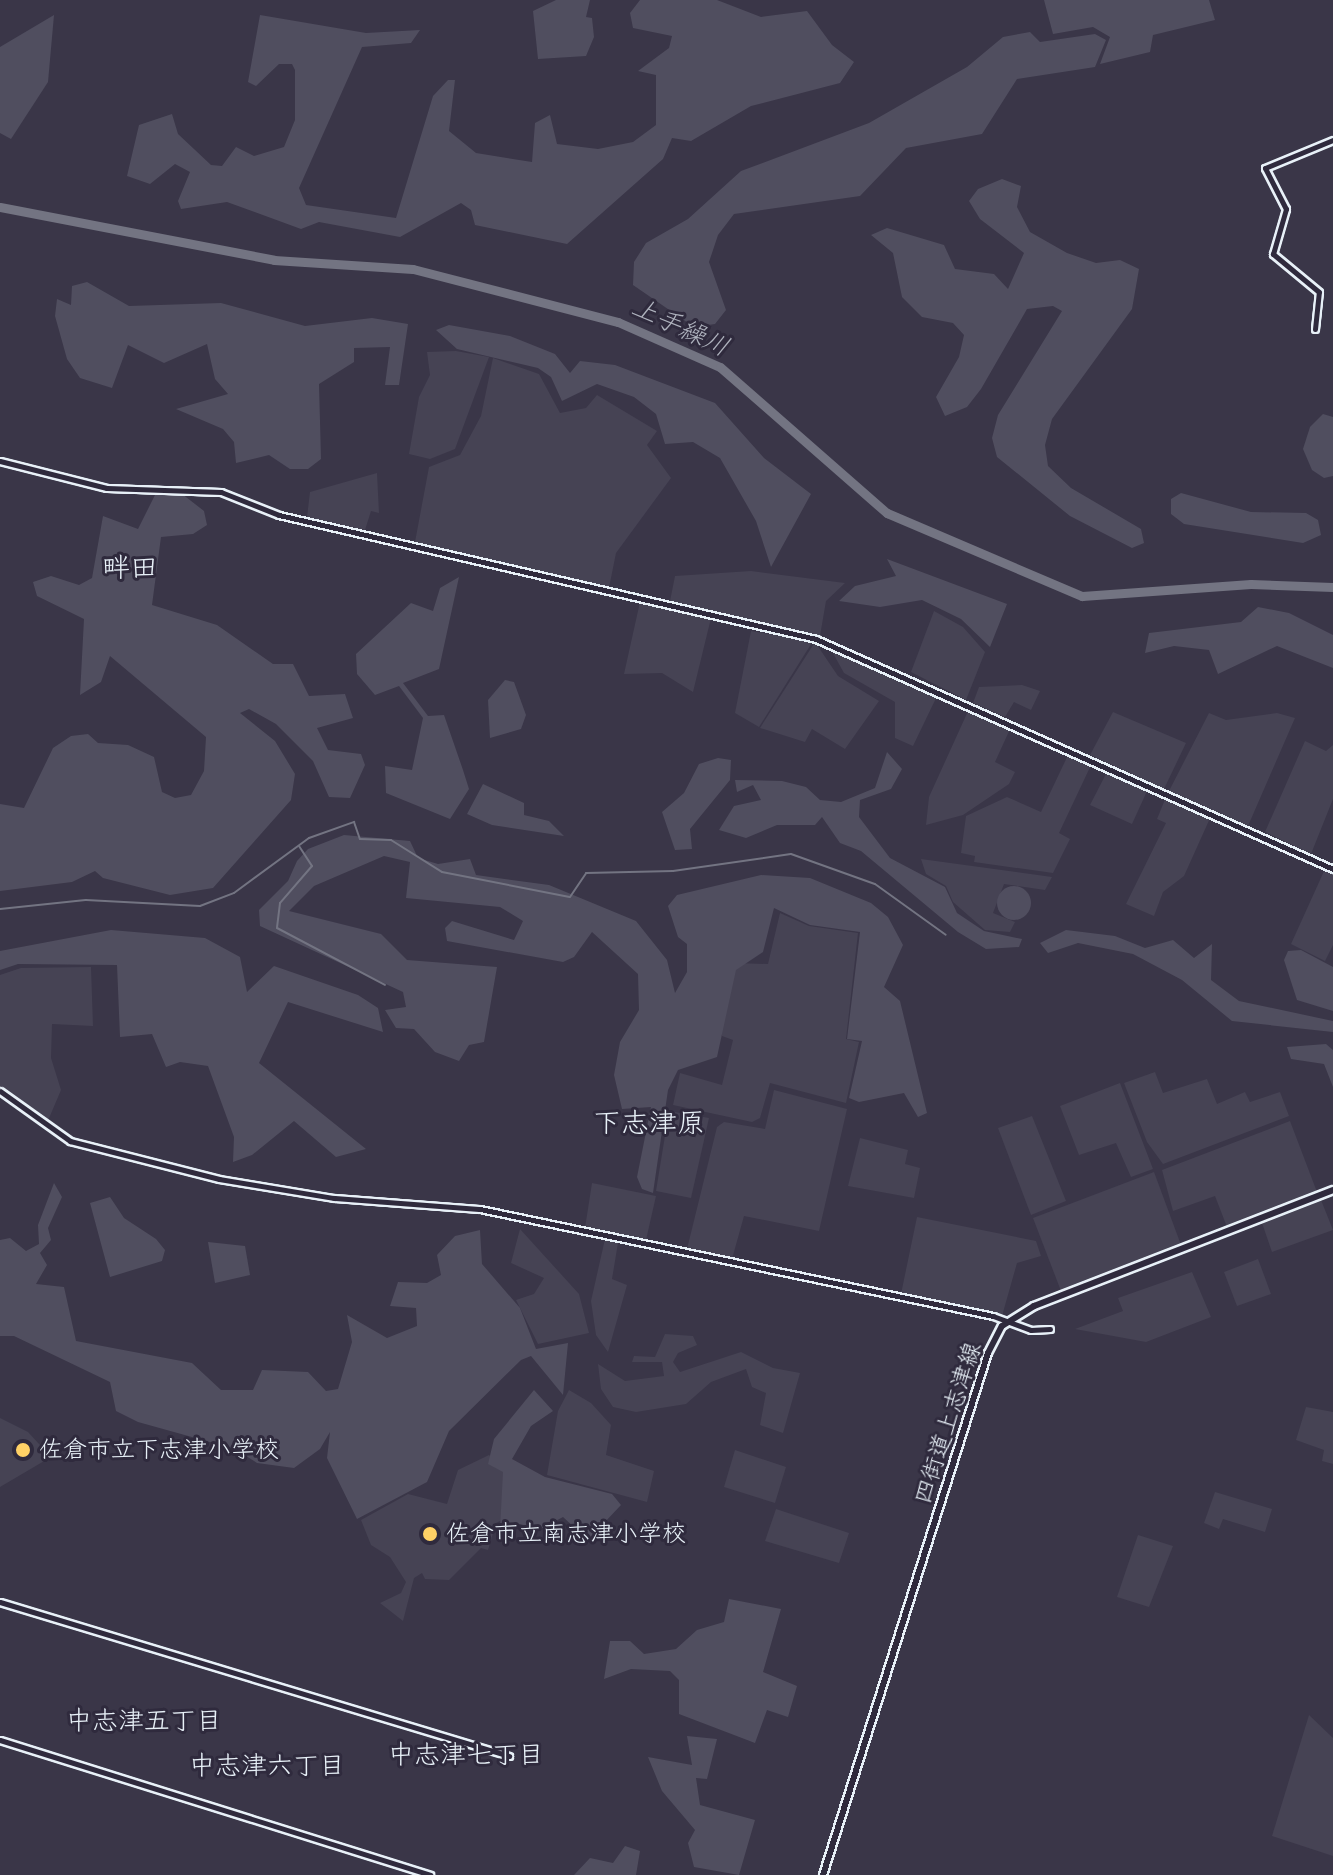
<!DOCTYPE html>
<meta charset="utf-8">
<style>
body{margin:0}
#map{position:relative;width:1333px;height:1875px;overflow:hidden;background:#3a3648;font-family:"Balsamiq Sans","Klee One",sans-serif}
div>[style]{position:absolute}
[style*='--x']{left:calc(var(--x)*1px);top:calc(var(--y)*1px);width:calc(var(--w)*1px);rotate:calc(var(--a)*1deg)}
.built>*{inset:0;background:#464354}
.green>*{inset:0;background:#504e5f}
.round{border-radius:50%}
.stream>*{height:2px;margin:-1px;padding:0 1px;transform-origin:1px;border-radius:1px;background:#737482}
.river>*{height:9px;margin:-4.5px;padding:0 4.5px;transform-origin:4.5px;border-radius:4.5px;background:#737482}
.roads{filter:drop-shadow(2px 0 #e8f1f8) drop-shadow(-2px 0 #e8f1f8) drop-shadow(0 2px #e8f1f8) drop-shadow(0 -2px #e8f1f8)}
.tertiary>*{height:5px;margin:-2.5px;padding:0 2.5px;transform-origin:2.5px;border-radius:2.5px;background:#2f2a3d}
.secondary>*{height:6px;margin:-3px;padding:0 3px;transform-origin:3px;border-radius:3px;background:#2f2a3d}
.dots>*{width:22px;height:22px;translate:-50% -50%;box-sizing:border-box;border:4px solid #2f2a3d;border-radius:50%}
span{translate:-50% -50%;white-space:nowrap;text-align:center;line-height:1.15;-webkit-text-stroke:6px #2f2a3d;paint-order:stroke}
.street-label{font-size:24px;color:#e8f1f8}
.poi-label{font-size:24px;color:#e8f1f8}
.left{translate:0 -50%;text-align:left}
.water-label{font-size:26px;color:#aeb2bd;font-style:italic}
.neighbourhood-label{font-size:26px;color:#e8f1f8}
.quarter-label{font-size:28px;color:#e8f1f8}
</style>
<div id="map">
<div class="built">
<div style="clip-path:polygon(456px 351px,489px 357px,455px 449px,430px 459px,409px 454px,419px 397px,430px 375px,427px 352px)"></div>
<div style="clip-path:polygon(493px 358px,539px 374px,560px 413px,586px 408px,597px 395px,657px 431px,647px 445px,671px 478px,616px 553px,609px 588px,415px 542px,429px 467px,460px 455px,481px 416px)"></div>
<div style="clip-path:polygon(377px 473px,379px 513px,371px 511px,365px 530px,307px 517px,310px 492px)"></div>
<div style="clip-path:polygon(751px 571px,845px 583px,826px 601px,820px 636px,670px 601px,675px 576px)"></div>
<div style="clip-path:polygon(640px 602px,711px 618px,693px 692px,662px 673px,624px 674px)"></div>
<div style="clip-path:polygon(934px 611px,963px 627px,985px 652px,966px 700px,911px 672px)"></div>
<div style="clip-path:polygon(751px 631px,813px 641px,759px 727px,735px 713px)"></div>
<div style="clip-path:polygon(815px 642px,838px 676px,879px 701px,845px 749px,812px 729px,805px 742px,760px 728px)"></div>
<div style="clip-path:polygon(829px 646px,938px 694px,913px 746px,895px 738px,895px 702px,844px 673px)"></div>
<div style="clip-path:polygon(1022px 685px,1040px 691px,1031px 710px,1014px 702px,1005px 717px,973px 703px,979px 687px)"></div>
<div style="clip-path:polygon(969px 709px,1011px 727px,995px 762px,1015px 772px,1009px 784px,963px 815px,926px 825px,929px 797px)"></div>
<div style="clip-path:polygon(1113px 712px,1186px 743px,1164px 789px,1090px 755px)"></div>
<div style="clip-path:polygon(1209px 713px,1226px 720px,1277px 713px,1295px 718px,1248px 826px,1169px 791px)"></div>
<div style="clip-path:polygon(1305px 741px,1326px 751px,1333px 745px,1333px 799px,1311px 854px,1265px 832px)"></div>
<div style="clip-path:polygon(1069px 753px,1092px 763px,1059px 833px,1070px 839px,1053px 873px,974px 862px,975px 856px,961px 853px,966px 816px,1007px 797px,1041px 812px)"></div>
<div style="clip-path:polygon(1108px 770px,1148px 789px,1132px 824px,1090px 805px)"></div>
<div style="clip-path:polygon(1166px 797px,1211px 816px,1184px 876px,1163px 892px,1154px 916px,1126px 904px,1166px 823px,1157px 819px)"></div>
<div style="clip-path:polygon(921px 859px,1052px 877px,1045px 890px,1004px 884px,993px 913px,1015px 922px,1010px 932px,985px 930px,953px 902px,946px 886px,926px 874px)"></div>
<div style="clip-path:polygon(1325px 869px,1333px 872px,1333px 945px,1325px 961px,1291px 944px)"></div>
<div style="clip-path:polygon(780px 913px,809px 926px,858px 933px,846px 1039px,859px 1042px,846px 1103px,770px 1083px,760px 1118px,752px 1122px,673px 1105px,680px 1073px,722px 1085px,733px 1040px,722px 1036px,722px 998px,735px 963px,768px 964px)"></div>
<div style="clip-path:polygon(91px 967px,93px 1026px,52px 1024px,51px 1058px,61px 1090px,47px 1123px,0 1087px,0 975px,21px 968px)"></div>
<div style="clip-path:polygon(1155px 1072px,1163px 1093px,1207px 1079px,1217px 1104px,1245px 1092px,1250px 1102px,1280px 1092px,1289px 1116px,1163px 1164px,1147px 1142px,1124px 1083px)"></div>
<div style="clip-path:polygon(1120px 1083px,1153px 1169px,1131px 1177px,1116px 1143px,1079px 1155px,1060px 1106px)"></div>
<div style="clip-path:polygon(774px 1090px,847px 1109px,819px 1231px,744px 1216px,732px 1259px,687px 1249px,717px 1127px,724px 1122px,765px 1129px)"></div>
<div style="clip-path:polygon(669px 1111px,709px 1118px,691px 1198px,656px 1191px)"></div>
<div style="clip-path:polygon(1032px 1116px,1066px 1201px,1031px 1215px,998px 1128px)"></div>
<div style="clip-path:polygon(1290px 1121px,1317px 1192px,1227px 1227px,1215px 1196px,1173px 1211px,1162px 1170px)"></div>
<div style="clip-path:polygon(860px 1138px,908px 1150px,905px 1164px,920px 1168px,914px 1198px,848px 1186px)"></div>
<div style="clip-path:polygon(1154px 1172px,1181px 1245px,1061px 1291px,1033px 1218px)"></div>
<div style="clip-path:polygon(592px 1183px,656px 1196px,646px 1240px,585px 1228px)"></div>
<div style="clip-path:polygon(1321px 1200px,1333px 1230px,1272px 1252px,1262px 1223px)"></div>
<div style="clip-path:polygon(917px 1217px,1036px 1241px,1041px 1256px,1017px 1263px,1002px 1316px,901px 1294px)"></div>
<div style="clip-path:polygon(520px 1229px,579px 1294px,589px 1333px,538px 1344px,516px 1300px,534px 1294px,544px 1278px,511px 1263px)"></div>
<div style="clip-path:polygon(605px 1239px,618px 1243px,612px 1279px,627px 1285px,608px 1352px,596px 1335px,591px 1301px)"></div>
<div style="clip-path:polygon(1258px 1259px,1271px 1294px,1237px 1306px,1224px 1272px)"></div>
<div style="clip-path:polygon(1192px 1272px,1211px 1317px,1146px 1342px,1075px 1329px,1123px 1311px,1118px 1298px)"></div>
<div style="clip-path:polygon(665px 1334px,693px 1336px,697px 1345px,678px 1353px,673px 1362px,680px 1372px,741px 1352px,773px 1368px,800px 1373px,783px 1433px,760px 1425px,766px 1393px,752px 1387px,746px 1369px,711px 1382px,686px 1404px,636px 1412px,613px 1407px,601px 1389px,598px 1364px,625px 1381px,664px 1376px,662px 1362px,632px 1362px,634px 1356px,655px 1357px)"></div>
<div style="clip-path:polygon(569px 1390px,591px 1403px,611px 1425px,606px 1455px,654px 1471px,647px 1502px,547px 1475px,558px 1411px)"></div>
<div style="clip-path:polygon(1306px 1407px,1333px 1412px,1333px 1464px,1322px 1461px,1324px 1450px,1296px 1440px)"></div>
<div style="clip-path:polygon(0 1418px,28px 1432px,51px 1457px,0 1487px)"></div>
<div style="clip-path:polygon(735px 1450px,786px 1467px,775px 1503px,724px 1487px)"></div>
<div style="clip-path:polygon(489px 1455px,506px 1469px,504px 1519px,496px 1523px,488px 1550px,481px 1548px,449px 1580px,425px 1579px,422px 1573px,414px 1578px,403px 1621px,380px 1603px,401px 1593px,406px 1582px,390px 1557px,371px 1545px,361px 1520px,408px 1494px,447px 1504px,458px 1470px)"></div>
<div style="clip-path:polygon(1215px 1492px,1272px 1509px,1265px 1532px,1223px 1519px,1219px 1529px,1204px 1523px)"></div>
<div style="clip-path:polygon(776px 1509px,849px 1533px,839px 1563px,765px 1541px)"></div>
<div style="clip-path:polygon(1138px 1535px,1173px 1546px,1149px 1607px,1117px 1597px)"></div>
<div style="clip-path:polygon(1309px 1715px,1333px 1738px,1333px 1856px,1272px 1836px)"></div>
</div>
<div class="green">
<div style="clip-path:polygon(556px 0,590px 0,586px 17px,592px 18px,594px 37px,586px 56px,538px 59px,533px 11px)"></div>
<div style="clip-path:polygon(640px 0,717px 0,761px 17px,807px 11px,832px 45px,854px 62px,840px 83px,751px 106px,691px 141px,672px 138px,663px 159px,567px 244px,475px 225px,471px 210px,461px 203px,400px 237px,319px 222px,301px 229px,227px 202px,181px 209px,178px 201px,190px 172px,175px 164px,150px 184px,127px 176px,139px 125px,172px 114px,178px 134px,211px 165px,222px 166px,236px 147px,254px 156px,284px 147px,295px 120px,295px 70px,292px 64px,279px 64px,256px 86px,248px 82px,260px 15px,366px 33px,420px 30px,411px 43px,362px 47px,299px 188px,306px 205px,396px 218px,433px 96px,448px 80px,455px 80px,449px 131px,476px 153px,532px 162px,535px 123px,550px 115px,557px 144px,598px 149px,633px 142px,656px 125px,656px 75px,638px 71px,669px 48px,672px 36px,633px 28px,630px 13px)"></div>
<div style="clip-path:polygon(1044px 0,1209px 0,1215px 20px,1153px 35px,1150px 52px,1100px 64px,1110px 37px,1093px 27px,1053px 34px)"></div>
<div style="clip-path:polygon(54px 15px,48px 82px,11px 139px,0 133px,0 47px)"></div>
<div style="clip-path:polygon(1030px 32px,1040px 42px,1095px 34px,1106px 40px,1095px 67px,1017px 79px,982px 134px,906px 148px,860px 196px,734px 214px,718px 235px,709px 262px,726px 310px,715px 324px,694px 327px,633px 285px,634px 262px,646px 243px,688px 219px,741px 171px,869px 123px,967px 67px,1003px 37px)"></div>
<div style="clip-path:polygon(1002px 179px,1021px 186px,1017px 207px,1030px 232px,1067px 253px,1096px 263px,1120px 260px,1139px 269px,1132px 309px,1052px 419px,1045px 445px,1048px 466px,1071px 488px,1141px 529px,1144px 543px,1132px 548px,1070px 516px,997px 457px,992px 438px,998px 415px,1062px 311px,1053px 306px,1027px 309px,981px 389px,967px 407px,945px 416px,936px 397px,959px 357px,964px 335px,953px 323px,922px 317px,902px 297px,893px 253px,871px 235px,887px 228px,944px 245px,955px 269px,994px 274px,1008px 289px,1024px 253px,980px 219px,969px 201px,978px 189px)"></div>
<div style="clip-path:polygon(87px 282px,129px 306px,221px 303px,305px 326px,372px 318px,408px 324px,399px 385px,385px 385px,390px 347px,354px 348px,354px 362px,319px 384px,321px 459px,308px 469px,290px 469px,269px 455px,236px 463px,234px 442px,223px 429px,176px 409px,228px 394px,215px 379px,207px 344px,164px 363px,128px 345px,112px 388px,80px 378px,67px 359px,55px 316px,57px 299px,71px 305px,72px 286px)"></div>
<div style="clip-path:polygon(449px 325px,510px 336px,555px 354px,570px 373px,580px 361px,615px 365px,715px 403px,764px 458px,811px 494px,771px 567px,756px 521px,720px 458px,693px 442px,665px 444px,656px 414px,634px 397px,597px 384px,562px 401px,551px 377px,538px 368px,457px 349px,436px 330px)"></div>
<div style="clip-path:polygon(1323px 414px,1333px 417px,1333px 476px,1324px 478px,1312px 470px,1303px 449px,1310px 427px)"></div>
<div style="clip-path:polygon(177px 490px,204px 511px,207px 525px,193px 534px,161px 537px,152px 605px,217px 625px,273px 664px,293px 664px,309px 696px,345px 694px,353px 718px,317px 728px,328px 750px,361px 754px,365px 765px,350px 798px,329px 797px,313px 761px,276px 724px,249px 709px,240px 713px,275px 741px,295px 774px,291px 800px,213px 888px,170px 895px,103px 878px,95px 871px,72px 882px,0 891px,0 804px,24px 808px,53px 748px,71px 736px,88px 734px,98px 743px,128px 745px,154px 757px,162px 792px,175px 798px,191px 795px,204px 771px,206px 737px,110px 656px,101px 682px,80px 695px,84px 619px,37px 596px,33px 582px,51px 576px,79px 585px,92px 578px,103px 516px,138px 529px,156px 493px)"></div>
<div style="clip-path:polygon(1181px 493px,1251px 512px,1306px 513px,1318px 520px,1321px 535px,1303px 543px,1184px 524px,1171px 514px,1171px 499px)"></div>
<div style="clip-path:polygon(887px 559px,1007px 604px,990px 647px,961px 619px,922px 600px,880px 607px,839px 601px,855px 586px,896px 576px)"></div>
<div style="clip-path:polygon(459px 577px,439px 669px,403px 683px,428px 716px,444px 715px,463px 770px,469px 789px,450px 819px,386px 793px,385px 766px,412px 770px,423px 718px,399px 686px,375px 695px,357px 674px,356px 654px,411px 603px,433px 611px,440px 588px)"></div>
<div style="clip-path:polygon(1258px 607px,1289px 613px,1333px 635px,1333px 668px,1277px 646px,1218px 674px,1209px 650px,1174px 646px,1145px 653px,1149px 633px,1241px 622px)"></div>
<div style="clip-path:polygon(505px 680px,514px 682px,526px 715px,521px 729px,490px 738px,488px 700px)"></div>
<div style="clip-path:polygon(887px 752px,902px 769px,891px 789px,860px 800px,859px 817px,890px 858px,945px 887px,957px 913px,984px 931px,1022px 939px,1019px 947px,986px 949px,958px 932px,861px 851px,840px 843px,822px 817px,815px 825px,777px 825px,746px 838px,719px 830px,734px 806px,761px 800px,753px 785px,737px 792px,735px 780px,782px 781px,806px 787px,820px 800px,841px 802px,875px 788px)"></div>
<div style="clip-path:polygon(718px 758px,731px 760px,730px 780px,690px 829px,692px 849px,675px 850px,662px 812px,684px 793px,699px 764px)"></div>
<div style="clip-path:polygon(483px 784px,524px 803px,524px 815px,549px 821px,564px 836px,492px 825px,467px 814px)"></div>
<div style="clip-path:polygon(344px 835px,410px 841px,418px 858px,438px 864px,470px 859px,476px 875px,549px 885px,636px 921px,667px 960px,675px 993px,687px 972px,687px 944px,678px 937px,668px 906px,677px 895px,761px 875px,810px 878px,871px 903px,888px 917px,903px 945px,884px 987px,900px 1001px,927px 1113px,918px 1117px,904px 1093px,859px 1102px,849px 1098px,862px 1041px,847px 1039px,860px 932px,810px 925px,774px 908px,763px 952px,736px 970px,717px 1057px,678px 1070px,668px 1090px,653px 1193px,642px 1189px,637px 1177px,651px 1107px,622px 1109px,614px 1075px,620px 1042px,639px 1010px,638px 974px,592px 932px,574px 957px,563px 962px,447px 941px,445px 928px,452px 921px,514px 940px,523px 921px,500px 907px,406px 898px,410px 862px,384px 856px,314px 886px,289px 911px,381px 934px,407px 960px,497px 967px,484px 1042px,469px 1045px,459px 1061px,435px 1052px,414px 1029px,396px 1028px,385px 1010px,406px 1007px,403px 992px,260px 926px,259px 910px,288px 881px,297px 861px,308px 849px)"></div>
<div class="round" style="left:997px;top:886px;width:34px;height:34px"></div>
<div style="clip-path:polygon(111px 930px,205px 938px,240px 957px,247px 992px,274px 966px,358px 995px,378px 1008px,383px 1032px,288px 1002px,259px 1063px,366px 1149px,336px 1157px,294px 1121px,252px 1155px,233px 1162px,234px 1137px,208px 1066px,180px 1062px,166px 1067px,152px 1034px,120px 1037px,117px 965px,18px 964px,0 970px,0 951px)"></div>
<div style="clip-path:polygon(1066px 930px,1115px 936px,1145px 948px,1173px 940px,1194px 958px,1212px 944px,1211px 980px,1239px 1001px,1333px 1021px,1333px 1032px,1232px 1021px,1182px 980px,1133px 954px,1078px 943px,1048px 953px,1040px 943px)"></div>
<div style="clip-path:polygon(1301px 950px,1333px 967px,1333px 1011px,1297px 1000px,1284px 960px,1288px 951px)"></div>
<div style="clip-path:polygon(1326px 1044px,1333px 1050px,1333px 1087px,1324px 1064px,1291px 1059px,1287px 1047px)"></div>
<div style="clip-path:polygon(54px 1183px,62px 1197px,48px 1228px,51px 1240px,40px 1253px,47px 1265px,36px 1284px,64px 1287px,76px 1341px,192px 1363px,221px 1390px,253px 1390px,262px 1370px,308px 1372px,326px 1391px,338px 1389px,352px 1342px,347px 1315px,387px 1338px,417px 1326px,416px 1308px,390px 1306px,398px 1282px,427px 1283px,441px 1275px,437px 1255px,455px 1236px,480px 1230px,482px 1264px,520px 1308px,536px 1349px,568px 1343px,563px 1395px,531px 1356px,521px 1360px,449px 1431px,427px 1482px,357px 1519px,327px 1458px,330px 1432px,320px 1449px,294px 1468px,257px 1463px,235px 1449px,138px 1422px,116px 1411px,110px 1382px,14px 1336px,0 1336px,0 1240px,10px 1238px,26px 1251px,39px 1244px,38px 1225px)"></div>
<div style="clip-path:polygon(110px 1197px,124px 1218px,156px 1239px,165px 1250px,162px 1261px,110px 1277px,90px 1203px)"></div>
<div style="clip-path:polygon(208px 1242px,245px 1246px,250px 1275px,215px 1283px)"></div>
<div style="clip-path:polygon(534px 1390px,553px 1411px,531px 1426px,512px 1459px,545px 1477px,612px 1494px,621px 1505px,588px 1540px,563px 1517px,539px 1530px,520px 1524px,500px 1529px,503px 1472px,488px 1464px,494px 1439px)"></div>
<div style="clip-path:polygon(729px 1599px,781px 1609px,763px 1672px,797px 1686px,788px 1717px,767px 1710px,755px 1743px,679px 1714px,679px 1680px,670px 1671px,631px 1669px,604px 1679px,610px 1641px,630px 1641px,644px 1654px,676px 1649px,697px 1630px,724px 1622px)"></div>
<div style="clip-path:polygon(687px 1736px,717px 1739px,707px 1779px,696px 1778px,700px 1805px,755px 1820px,739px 1875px,694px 1867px,688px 1843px,695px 1830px,662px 1791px,648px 1757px,692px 1765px)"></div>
<div style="clip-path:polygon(625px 1846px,640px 1851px,636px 1875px,574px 1875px,590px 1858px,613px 1863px)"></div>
</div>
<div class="stream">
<div style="--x:299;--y:846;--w:24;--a:57"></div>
<div style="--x:312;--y:866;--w:49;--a:130.9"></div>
<div style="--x:280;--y:903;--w:25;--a:97"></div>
<div style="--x:277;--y:928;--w:122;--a:27.8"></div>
<div style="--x:0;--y:909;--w:86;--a:-6"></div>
<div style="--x:86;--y:900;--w:114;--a:3"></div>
<div style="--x:200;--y:906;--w:36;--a:-21"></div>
<div style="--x:234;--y:893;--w:93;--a:-36.3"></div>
<div style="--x:309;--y:838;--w:48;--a:-19.6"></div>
<div style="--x:354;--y:822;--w:18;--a:71"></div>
<div style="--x:360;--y:839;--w:31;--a:2"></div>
<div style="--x:391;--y:840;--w:60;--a:32.1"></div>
<div style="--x:442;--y:872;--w:130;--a:11.1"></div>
<div style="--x:570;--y:897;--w:29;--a:-56"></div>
<div style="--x:586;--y:873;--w:87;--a:-1.3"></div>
<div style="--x:673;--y:871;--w:119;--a:-8.2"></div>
<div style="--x:791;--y:854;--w:89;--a:19.7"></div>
<div style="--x:875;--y:884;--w:87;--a:35.7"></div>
</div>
<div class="river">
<div style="--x:0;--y:207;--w:279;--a:10.9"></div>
<div style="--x:274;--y:260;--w:139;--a:3.7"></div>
<div style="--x:413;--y:269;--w:212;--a:14.5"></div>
<div style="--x:618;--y:322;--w:111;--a:23.8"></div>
<div style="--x:720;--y:367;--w:222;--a:41.2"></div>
<div style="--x:887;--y:513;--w:212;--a:23.1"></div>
<div style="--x:1082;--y:596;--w:169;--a:-4.1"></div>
<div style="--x:1251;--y:584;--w:82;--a:2.1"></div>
</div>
<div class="roads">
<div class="tertiary">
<div style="--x:1315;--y:329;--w:37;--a:-84"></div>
<div style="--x:1319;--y:292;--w:60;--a:-140.4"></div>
<div style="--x:1273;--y:254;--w:47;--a:-73.9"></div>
<div style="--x:1286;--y:209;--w:46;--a:-117.1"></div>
<div style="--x:1265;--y:168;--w:74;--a:-22.4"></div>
<div style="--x:0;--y:461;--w:110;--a:14.2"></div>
<div style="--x:107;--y:488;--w:114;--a:2"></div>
<div style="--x:221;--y:492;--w:62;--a:21.6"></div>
<div style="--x:279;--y:515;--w:551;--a:13"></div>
<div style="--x:816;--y:639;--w:566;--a:23.98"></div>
<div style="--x:0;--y:1091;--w:86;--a:35.5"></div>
<div style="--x:70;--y:1141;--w:154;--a:14.3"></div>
<div style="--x:219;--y:1179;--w:117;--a:9.4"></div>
<div style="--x:334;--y:1198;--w:146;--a:4.3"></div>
<div style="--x:480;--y:1209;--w:524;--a:11.78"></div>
<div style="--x:993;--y:1316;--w:40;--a:20.2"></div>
<div style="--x:1031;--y:1330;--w:19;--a:-3"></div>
<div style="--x:0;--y:1602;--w:532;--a:16.83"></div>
<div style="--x:0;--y:1740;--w:451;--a:17.4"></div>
</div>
<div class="secondary">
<div style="--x:823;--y:1875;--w:547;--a:-72.46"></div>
<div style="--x:988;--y:1353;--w:30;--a:-63"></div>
<div style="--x:1002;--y:1326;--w:38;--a:-32"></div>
<div style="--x:1034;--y:1306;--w:321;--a:-21.2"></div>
</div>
</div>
<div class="dots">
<div style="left:23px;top:1450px;background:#ffd166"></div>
<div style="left:430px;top:1534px;background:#ffd166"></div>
</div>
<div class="street-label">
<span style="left:948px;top:1423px;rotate:-72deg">四街道上志津線</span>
</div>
<div class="poi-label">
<span class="left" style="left:39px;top:1450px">佐倉市立下志津小学校</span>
<span class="left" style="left:446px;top:1534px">佐倉市立南志津小学校</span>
</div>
<div class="water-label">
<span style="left:680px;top:328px;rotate:25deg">上手繰川</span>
</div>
<div class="neighbourhood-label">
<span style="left:144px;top:1722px">中志津五丁目</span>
<span style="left:466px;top:1756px">中志津七丁目</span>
<span style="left:267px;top:1767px">中志津六丁目</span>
</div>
<div class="quarter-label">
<span style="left:130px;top:569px">畔田</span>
<span style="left:649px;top:1124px">下志津原</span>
</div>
</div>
